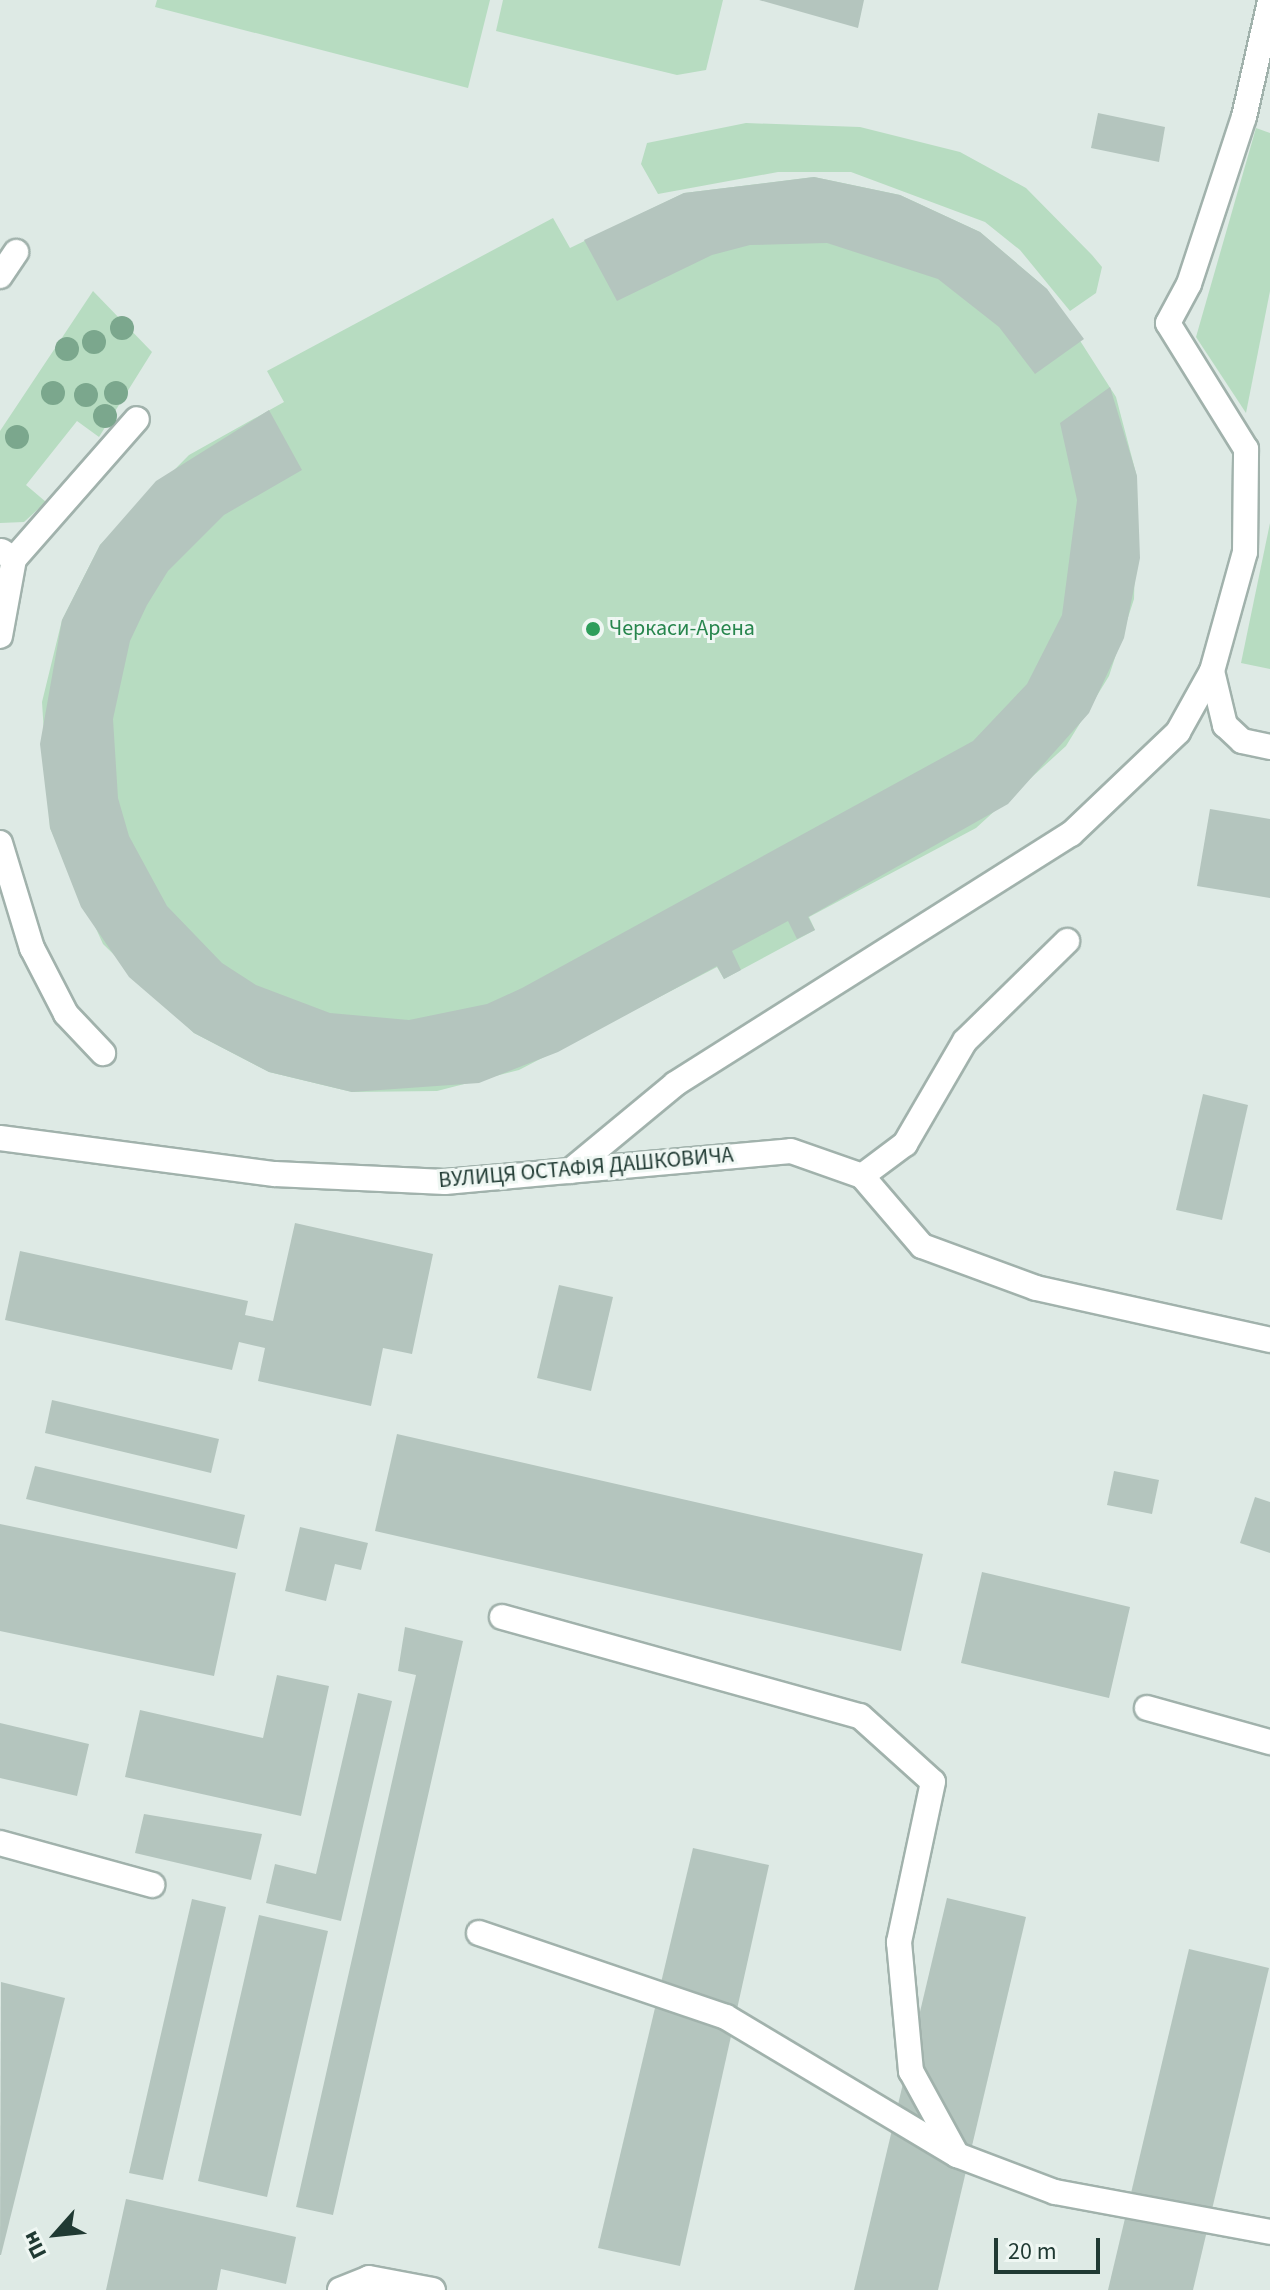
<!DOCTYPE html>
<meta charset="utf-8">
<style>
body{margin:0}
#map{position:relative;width:1270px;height:2290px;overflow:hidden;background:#deeae5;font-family:"Source Sans 3",sans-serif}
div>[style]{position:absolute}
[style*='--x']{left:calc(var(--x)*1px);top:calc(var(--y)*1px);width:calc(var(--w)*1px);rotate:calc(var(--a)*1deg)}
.green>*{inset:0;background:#b7dcc1}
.building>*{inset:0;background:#b4c5be}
.roads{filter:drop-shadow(2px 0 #a1b2ac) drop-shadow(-2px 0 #a1b2ac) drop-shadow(0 2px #a1b2ac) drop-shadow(0 -2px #a1b2ac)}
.minor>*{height:24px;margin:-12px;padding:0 12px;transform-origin:12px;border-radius:12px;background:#fff}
.trees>*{width:24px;height:24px;margin:-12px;border-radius:50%;background:#7ba78d}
.dots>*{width:22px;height:22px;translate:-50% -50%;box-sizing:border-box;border:4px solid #eff7f3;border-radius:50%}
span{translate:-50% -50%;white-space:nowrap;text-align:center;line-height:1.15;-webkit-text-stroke:6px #eff7f3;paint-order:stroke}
.leisure-label{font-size:22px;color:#27864d}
.left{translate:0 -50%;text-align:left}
.street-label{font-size:22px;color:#203a33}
.north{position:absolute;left:16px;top:2194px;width:80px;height:80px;-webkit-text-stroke:6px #eff7f3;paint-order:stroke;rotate:243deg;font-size:22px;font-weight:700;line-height:32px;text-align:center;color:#203a33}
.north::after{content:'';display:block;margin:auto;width:28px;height:36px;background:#203a33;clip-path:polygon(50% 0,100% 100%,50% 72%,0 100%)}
.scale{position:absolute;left:994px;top:2238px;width:106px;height:36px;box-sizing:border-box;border:4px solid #203a33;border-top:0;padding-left:10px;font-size:24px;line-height:28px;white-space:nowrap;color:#203a33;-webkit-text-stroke:6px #eff7f3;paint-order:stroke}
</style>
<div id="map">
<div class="green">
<div style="clip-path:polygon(157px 0,490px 0,468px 88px,155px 7px)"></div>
<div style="clip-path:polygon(503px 0,723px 0,706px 70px,677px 75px,496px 31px)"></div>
<div style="clip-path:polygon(746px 123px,860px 127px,960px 152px,1026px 188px,1092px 255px,1102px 267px,1096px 293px,1070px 311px,1020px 250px,985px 222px,851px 172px,778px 172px,658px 194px,641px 164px,647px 143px)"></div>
<div style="clip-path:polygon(1256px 128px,1270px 133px,1270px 291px,1246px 413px,1196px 337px)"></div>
<div style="clip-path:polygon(814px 177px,900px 195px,980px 232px,1047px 289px,1116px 397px,1137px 477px,1134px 599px,1109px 676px,1066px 746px,976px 828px,809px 917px,815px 930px,724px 979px,717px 967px,519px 1070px,437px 1091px,352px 1092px,269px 1072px,194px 1033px,103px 944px,50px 828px,42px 702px,62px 620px,100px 545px,189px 455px,284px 402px,267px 371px,553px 218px,570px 248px,684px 193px)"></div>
<div style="clip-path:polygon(93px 291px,152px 352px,99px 437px,77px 421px,26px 485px,46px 502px,24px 522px,0 523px,0 431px)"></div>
<div style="clip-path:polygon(1270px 523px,1270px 669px,1241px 663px)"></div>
</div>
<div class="building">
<div style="clip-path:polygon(759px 0,864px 0,858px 28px)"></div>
<div style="clip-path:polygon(1098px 113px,1165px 127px,1159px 162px,1091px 148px)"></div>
<div style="clip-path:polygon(814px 177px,900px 195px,980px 232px,1047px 289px,1084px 339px,1035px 374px,999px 327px,938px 279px,827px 243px,750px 245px,712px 255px,617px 301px,584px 240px,684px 193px)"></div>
<div style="clip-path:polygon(1110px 387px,1137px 476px,1140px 558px,1124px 638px,1089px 713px,1008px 804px,808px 917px,815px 930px,797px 939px,788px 921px,732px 951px,741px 970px,724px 979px,717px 966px,558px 1052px,479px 1083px,352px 1092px,269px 1072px,194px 1033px,129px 977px,81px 907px,50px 828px,40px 744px,62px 620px,100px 545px,156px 481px,269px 410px,302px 470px,224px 515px,168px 571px,147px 605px,130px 641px,113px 719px,118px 798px,129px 836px,167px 906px,222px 963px,256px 985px,330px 1013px,409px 1020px,487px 1004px,522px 988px,973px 741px,1027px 684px,1062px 615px,1077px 500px,1060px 423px)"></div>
<div style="clip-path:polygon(1210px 809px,1270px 819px,1270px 898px,1197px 886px)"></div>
<div style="clip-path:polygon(1203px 1094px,1248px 1105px,1222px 1220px,1176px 1210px)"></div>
<div style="clip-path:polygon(295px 1223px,433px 1254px,412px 1354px,383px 1348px,371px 1406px,258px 1381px,265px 1348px,239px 1342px,232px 1370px,5px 1320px,20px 1251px,248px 1301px,245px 1315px,273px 1321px)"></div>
<div style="clip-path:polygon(559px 1285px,613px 1297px,591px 1391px,537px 1378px)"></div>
<div style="clip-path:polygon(52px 1400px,219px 1439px,211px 1473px,45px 1433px)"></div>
<div style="clip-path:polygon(397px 1434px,923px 1554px,901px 1651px,375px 1531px)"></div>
<div style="clip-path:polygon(35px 1466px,245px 1515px,237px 1549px,26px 1499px)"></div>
<div style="clip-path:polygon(1114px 1471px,1159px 1480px,1152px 1514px,1107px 1505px)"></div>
<div style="clip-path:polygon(1255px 1497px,1270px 1502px,1270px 1553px,1240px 1543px)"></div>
<div style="clip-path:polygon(0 1524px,236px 1573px,214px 1676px,0 1631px)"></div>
<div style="clip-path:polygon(300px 1527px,368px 1543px,361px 1570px,335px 1564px,326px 1601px,285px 1591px)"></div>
<div style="clip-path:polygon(982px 1572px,1130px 1607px,1109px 1698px,961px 1663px)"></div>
<div style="clip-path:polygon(405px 1627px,463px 1641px,333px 2215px,296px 2207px,416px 1675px,398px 1671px)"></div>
<div style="clip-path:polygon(277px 1675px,329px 1686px,301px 1816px,125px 1777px,140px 1710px,263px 1738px)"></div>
<div style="clip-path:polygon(358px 1693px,392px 1701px,341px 1921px,266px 1903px,275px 1864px,316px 1874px)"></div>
<div style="clip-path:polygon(0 1723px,89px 1744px,77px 1796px,0 1778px)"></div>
<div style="clip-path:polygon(144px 1814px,262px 1834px,251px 1880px,135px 1853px)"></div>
<div style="clip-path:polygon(693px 1848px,769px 1865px,680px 2266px,598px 2248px)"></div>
<div style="clip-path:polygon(947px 1898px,1026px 1917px,938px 2290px,854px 2290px)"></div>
<div style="clip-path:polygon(192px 1899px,226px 1907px,163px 2180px,129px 2173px)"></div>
<div style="clip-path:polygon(259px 1915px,328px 1931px,267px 2197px,198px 2181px)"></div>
<div style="clip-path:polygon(1189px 1949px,1269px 1968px,1193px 2290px,1108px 2290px)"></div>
<div style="clip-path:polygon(1px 1982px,65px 1998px,1px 2255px,0 2255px)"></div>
<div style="clip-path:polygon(126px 2199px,296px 2237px,286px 2284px,221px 2269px,217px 2290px,106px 2290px)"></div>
</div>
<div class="roads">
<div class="minor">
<div style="--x:0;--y:276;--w:29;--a:-56"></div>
<div style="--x:14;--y:559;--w:186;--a:-48.7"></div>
<div style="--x:0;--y:636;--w:78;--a:-79.7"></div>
<div style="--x:14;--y:559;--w:15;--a:-148"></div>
<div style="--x:1212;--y:671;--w:56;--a:76.5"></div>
<div style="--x:1225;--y:725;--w:23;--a:43"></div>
<div style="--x:1242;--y:741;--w:29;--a:12"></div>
<div style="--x:0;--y:843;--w:110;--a:73.1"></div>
<div style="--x:32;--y:948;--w:74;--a:62.7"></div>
<div style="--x:66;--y:1014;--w:54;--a:46.5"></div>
<div style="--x:0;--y:1138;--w:277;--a:7.5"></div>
<div style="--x:275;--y:1174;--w:170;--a:2.7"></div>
<div style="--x:445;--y:1182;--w:347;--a:-5.1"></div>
<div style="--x:791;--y:1151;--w:75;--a:19.4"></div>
<div style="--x:862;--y:1176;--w:92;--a:49.4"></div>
<div style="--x:922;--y:1246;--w:121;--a:20.2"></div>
<div style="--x:1036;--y:1288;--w:240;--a:12.5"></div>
<div style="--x:570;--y:1171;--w:136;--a:-39.6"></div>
<div style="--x:675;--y:1084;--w:468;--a:-32.3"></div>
<div style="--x:1071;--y:834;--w:148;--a:-43.6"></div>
<div style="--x:1178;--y:732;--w:70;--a:-60.9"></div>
<div style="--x:1212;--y:671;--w:123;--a:-74.5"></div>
<div style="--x:1245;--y:552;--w:103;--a:-89.4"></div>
<div style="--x:1246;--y:449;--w:148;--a:-121.8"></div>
<div style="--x:1168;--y:323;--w:44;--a:-61.7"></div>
<div style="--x:1189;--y:284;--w:176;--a:-71.8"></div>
<div style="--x:1244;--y:117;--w:118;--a:-77.3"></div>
<div style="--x:862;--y:1176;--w:54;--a:-36.7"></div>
<div style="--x:905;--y:1144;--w:119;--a:-59.8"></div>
<div style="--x:965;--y:1041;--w:143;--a:-44.4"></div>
<div style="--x:502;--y:1617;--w:371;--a:15.5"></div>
<div style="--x:860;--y:1716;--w:98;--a:42.1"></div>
<div style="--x:933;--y:1782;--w:164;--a:102"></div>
<div style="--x:899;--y:1942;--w:130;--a:84.7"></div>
<div style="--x:911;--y:2071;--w:96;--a:61.3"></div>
<div style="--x:957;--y:2155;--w:105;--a:20.7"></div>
<div style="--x:1055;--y:2192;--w:219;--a:10.5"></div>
<div style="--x:1147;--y:1708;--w:128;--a:15.5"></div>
<div style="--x:0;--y:1843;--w:158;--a:15.4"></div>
<div style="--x:479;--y:1933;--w:261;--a:18.8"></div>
<div style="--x:726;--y:2017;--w:267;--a:30.9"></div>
<div style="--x:340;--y:2290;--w:31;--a:-22"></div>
<div style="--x:369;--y:2278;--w:65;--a:10.6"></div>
</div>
</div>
<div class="trees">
<div style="left:122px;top:328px"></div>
<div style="left:94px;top:342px"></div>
<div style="left:67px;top:349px"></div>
<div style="left:53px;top:393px"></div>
<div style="left:116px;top:393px"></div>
<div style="left:86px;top:395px"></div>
<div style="left:105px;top:416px"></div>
<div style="left:17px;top:437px"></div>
</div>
<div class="dots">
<div style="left:593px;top:629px;background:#2e9e5b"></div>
</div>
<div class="leisure-label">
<span class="left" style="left:609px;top:629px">Черкаси-Арена</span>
</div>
<div class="street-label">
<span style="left:586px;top:1168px;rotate:-5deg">ВУЛИЦЯ ОСТАФІЯ ДАШКОВИЧА</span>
</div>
<div class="north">Пн</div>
<div class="scale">20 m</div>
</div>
